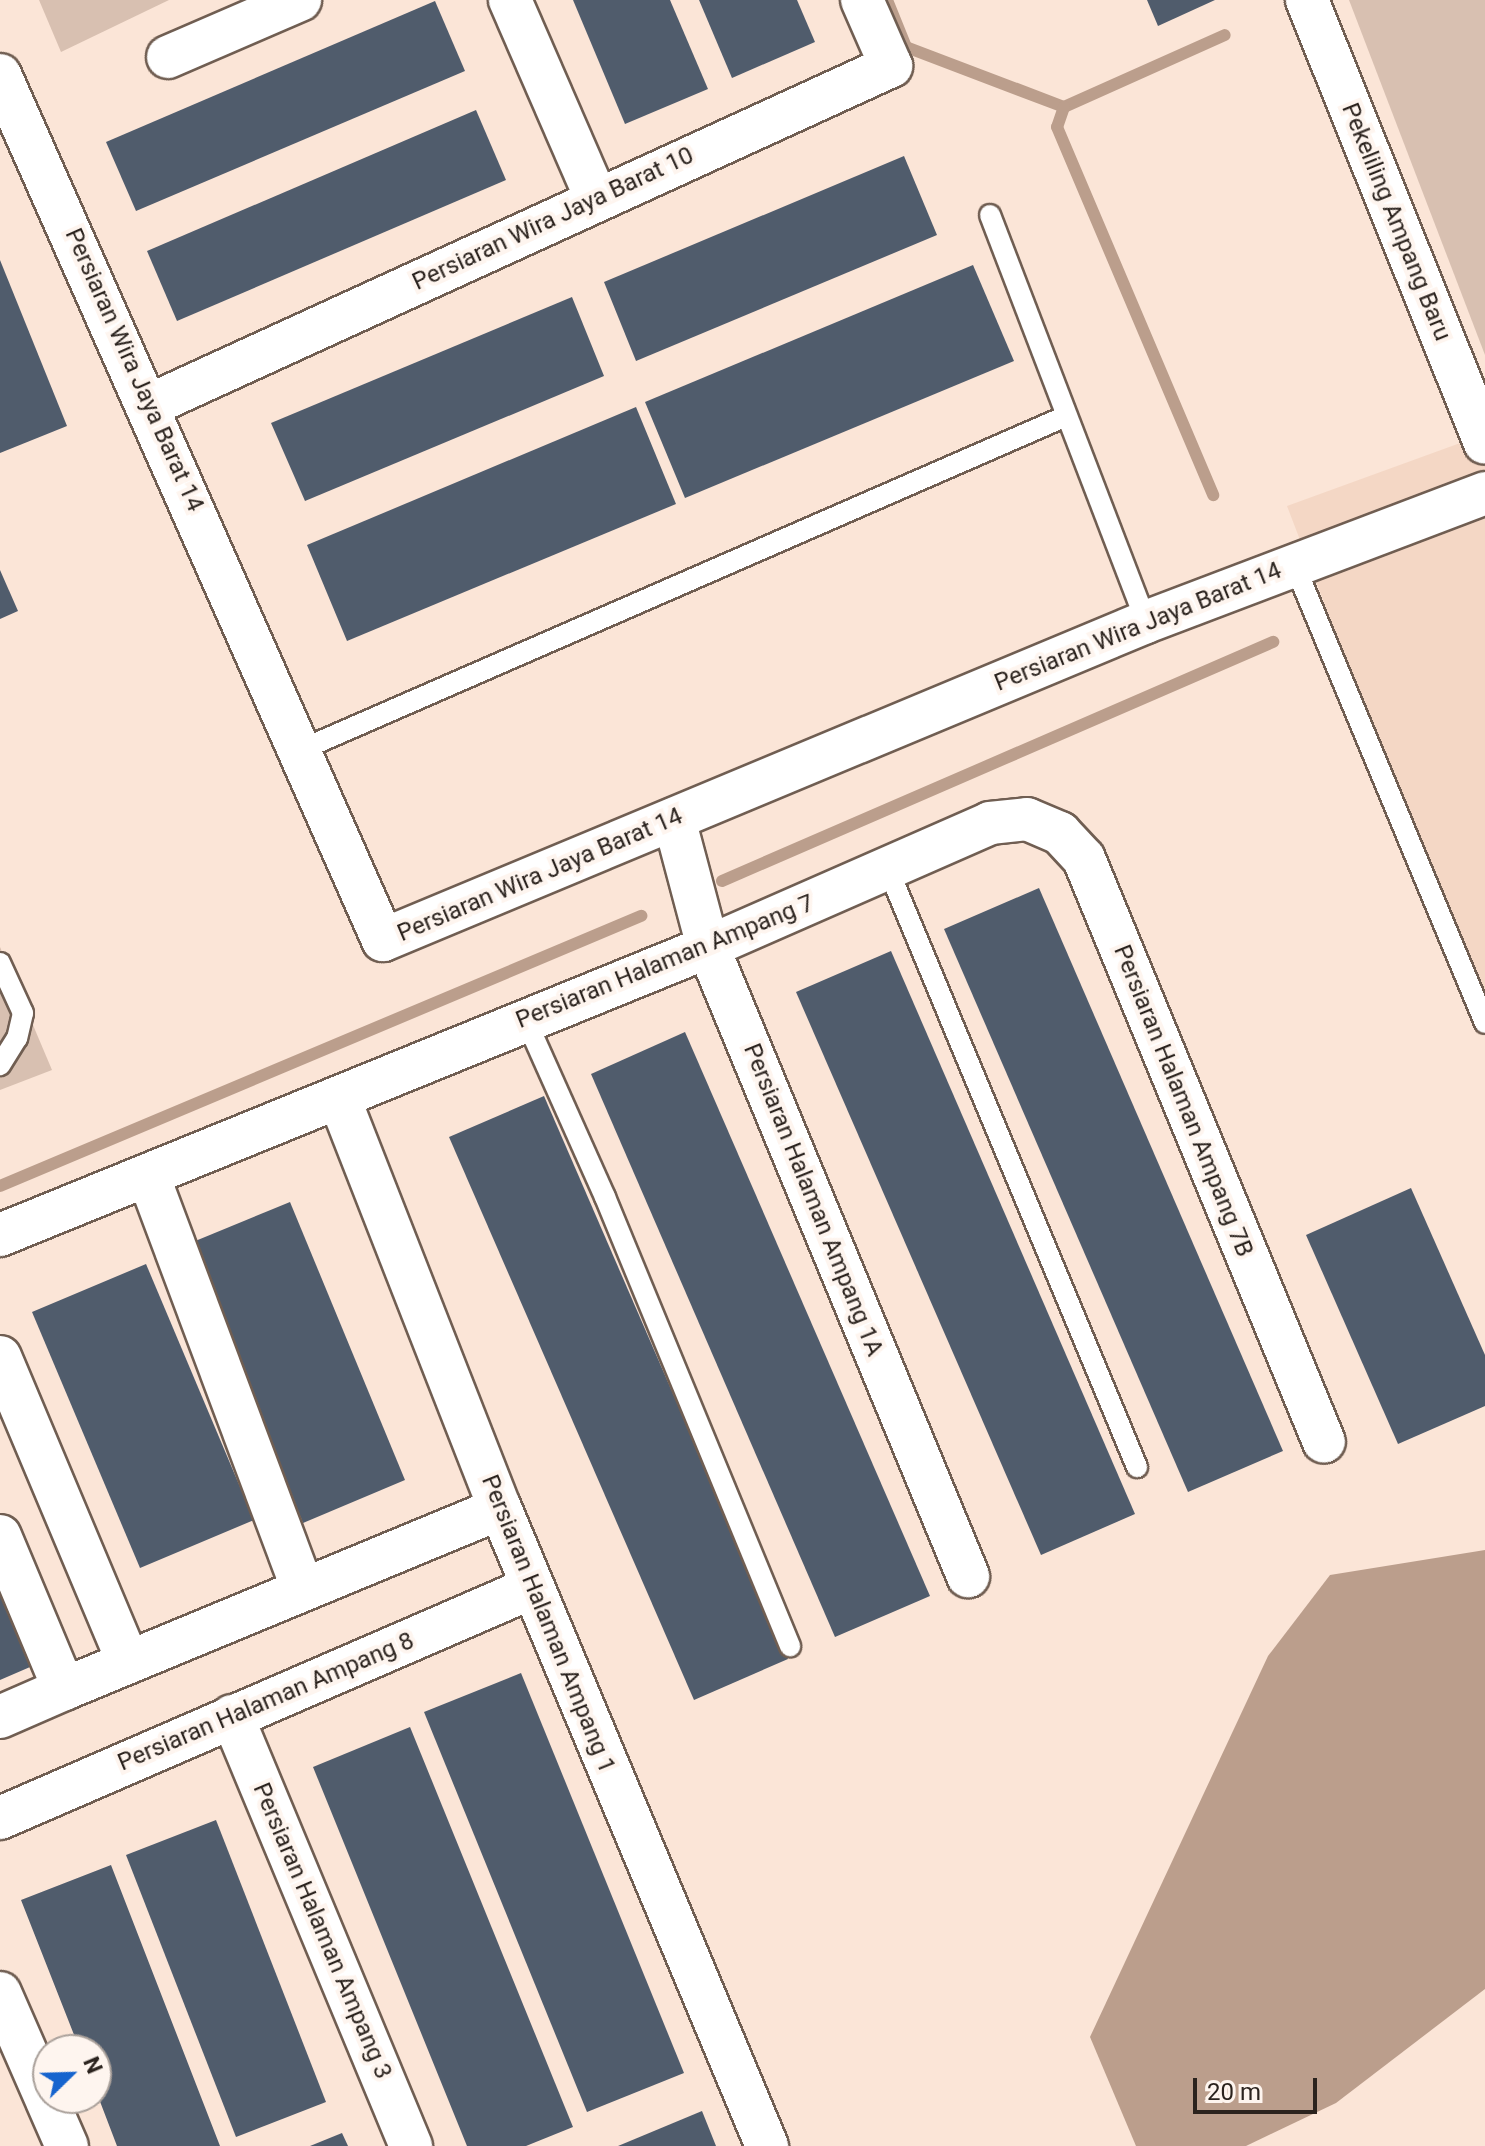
<!DOCTYPE html>
<style>
body{margin:0}
#map{position:relative;width:1485px;height:2146px;overflow:hidden;background:#fbe5d7;font-family:Roboto,sans-serif}
div>[style]{position:absolute}
[style*='--x']{left:calc(var(--x)*1px);top:calc(var(--y)*1px);width:calc(var(--w)*1px);rotate:calc(var(--a)*1deg)}
.built>*{inset:0;background:#f4d7c5}
.green>*{inset:0;background:#d8c0b1}
.water>*{inset:0;background:#bb9e8c}
.stream>*{height:12px;margin:-6px;padding:0 6px;transform-origin:6px;border-radius:6px;background:#bb9e8c}
.building>*{inset:0;background:#505c6c}
.roads{filter:drop-shadow(2px 0 #705e52) drop-shadow(-2px 0 #705e52) drop-shadow(0 2px #705e52) drop-shadow(0 -2px #705e52)}
.lane>*{height:20px;margin:-10px;padding:0 10px;transform-origin:10px;border-radius:10px;background:#fff}
.street>*{height:42px;margin:-21px;padding:0 21px;transform-origin:21px;border-radius:21px;background:#fff}
span{translate:-50% -50%;white-space:nowrap;text-align:center;line-height:1.15;-webkit-text-stroke:8px #fef5ef;paint-order:stroke}
.street-label{font-size:24px;color:#2b231e}
.north{position:absolute;left:32px;top:2034px;width:80px;height:80px;box-sizing:border-box;background:#fef5ef;border:2px solid #aaa19b;border-radius:50%;rotate:67deg;font-size:22px;font-weight:700;line-height:32px;text-align:center;color:#2b231e}
.north::after{content:'';display:block;margin:auto;width:28px;height:36px;background:#1664ce;clip-path:polygon(50% 0,100% 100%,50% 72%,0 100%)}
.scale{position:absolute;left:1193px;top:2078px;width:124px;height:36px;box-sizing:border-box;border:4px solid #2b231e;border-top:0;padding-left:10px;font-size:24px;line-height:28px;white-space:nowrap;color:#2b231e;-webkit-text-stroke:6px #fef5ef;paint-order:stroke}
</style>
<div id="map">
<div class="built">
<div style="clip-path:polygon(1485px 434px,1485px 1023px,1287px 506px)"></div>
</div>
<div class="green">
<div style="clip-path:polygon(39px 0,169px 0,61px 52px)"></div>
<div style="clip-path:polygon(1349px 0,1485px 0,1485px 355px)"></div>
<div style="clip-path:polygon(0 947px,52px 1070px,0 1090px)"></div>
</div>
<div class="water">
<div style="clip-path:polygon(1485px 1550px,1485px 1989px,1336px 2103px,1246px 2146px,1136px 2146px,1090px 2037px,1268px 1656px,1330px 1575px)"></div>
</div>
<div class="stream">
<div style="--x:887;--y:0;--w:51;--a:68"></div>
<div style="--x:906;--y:47;--w:169;--a:20.8"></div>
<div style="--x:1064;--y:107;--w:176;--a:-24.1"></div>
<div style="--x:1064;--y:107;--w:21;--a:109"></div>
<div style="--x:1057;--y:127;--w:400;--a:67"></div>
<div style="--x:722;--y:881;--w:601;--a:-23.45"></div>
<div style="--x:0;--y:1186;--w:696;--a:-22.84"></div>
</div>
<div class="building">
<div style="clip-path:polygon(573px 0,670px 0,708px 89px,625px 124px)"></div>
<div style="clip-path:polygon(699px 0,797px 0,815px 42px,732px 78px)"></div>
<div style="clip-path:polygon(1147px 0,1215px 0,1158px 26px)"></div>
<div style="clip-path:polygon(435px 1px,465px 71px,136px 211px,106px 142px)"></div>
<div style="clip-path:polygon(476px 110px,506px 180px,177px 321px,147px 251px)"></div>
<div style="clip-path:polygon(904px 156px,937px 235px,636px 361px,604px 282px)"></div>
<div style="clip-path:polygon(0 260px,67px 426px,0 453px)"></div>
<div style="clip-path:polygon(973px 265px,1014px 361px,685px 498px,645px 402px)"></div>
<div style="clip-path:polygon(572px 297px,604px 376px,305px 501px,271px 423px)"></div>
<div style="clip-path:polygon(636px 407px,676px 504px,347px 641px,307px 545px)"></div>
<div style="clip-path:polygon(0 570px,18px 611px,0 619px)"></div>
<div style="clip-path:polygon(1039px 888px,1283px 1451px,1188px 1492px,944px 929px)"></div>
<div style="clip-path:polygon(891px 951px,1135px 1514px,1041px 1555px,796px 992px)"></div>
<div style="clip-path:polygon(685px 1032px,930px 1596px,835px 1637px,591px 1074px)"></div>
<div style="clip-path:polygon(544px 1096px,788px 1659px,694px 1700px,449px 1137px)"></div>
<div style="clip-path:polygon(1411px 1188px,1485px 1355px,1485px 1406px,1398px 1444px,1306px 1235px)"></div>
<div style="clip-path:polygon(290px 1202px,405px 1480px,303px 1523px,188px 1244px)"></div>
<div style="clip-path:polygon(146px 1264px,254px 1520px,140px 1568px,32px 1312px)"></div>
<div style="clip-path:polygon(0 1577px,37px 1664px,0 1680px)"></div>
<div style="clip-path:polygon(521px 1673px,684px 2073px,587px 2112px,424px 1712px)"></div>
<div style="clip-path:polygon(410px 1727px,573px 2127px,526px 2146px,467px 2146px,313px 1767px)"></div>
<div style="clip-path:polygon(216px 1820px,326px 2102px,236px 2137px,126px 1855px)"></div>
<div style="clip-path:polygon(111px 1865px,220px 2146px,117px 2146px,96px 2091px,96px 2050px,80px 2050px,21px 1900px)"></div>
<div style="clip-path:polygon(702px 2111px,716px 2146px,618px 2146px)"></div>
<div style="clip-path:polygon(342px 2133px,348px 2146px,310px 2146px)"></div>
</div>
<div class="roads">
<div class="lane">
<div style="--x:990;--y:215;--w:436;--a:69"></div>
<div style="--x:1294;--y:564;--w:497;--a:67.4"></div>
<div style="--x:303;--y:749;--w:830;--a:-23.57"></div>
<div style="--x:888;--y:869;--w:648;--a:67.39"></div>
<div style="--x:0;--y:963;--w:55;--a:65.3"></div>
<div style="--x:23;--y:1013;--w:26;--a:103"></div>
<div style="--x:17;--y:1038;--w:32;--a:122"></div>
<div style="--x:525;--y:1018;--w:196;--a:65.9"></div>
<div style="--x:605;--y:1197;--w:486;--a:67.6"></div>
</div>
<div class="street">
<div style="--x:510;--y:0;--w:216;--a:66.5"></div>
<div style="--x:1307;--y:0;--w:477;--a:68.1"></div>
<div style="--x:168;--y:57;--w:144;--a:-23.4"></div>
<div style="--x:0;--y:75;--w:946;--a:66.12"></div>
<div style="--x:383;--y:940;--w:827;--a:-22.63"></div>
<div style="--x:1146;--y:622;--w:363;--a:-20.8"></div>
<div style="--x:150;--y:405;--w:815;--a:-24.58"></div>
<div style="--x:891;--y:66;--w:72;--a:-113.7"></div>
<div style="--x:674;--y:819;--w:132;--a:75.1"></div>
<div style="--x:708;--y:947;--w:681;--a:67.54"></div>
<div style="--x:339;--y:1098;--w:440;--a:68.6"></div>
<div style="--x:500;--y:1508;--w:692;--a:67.29"></div>
<div style="--x:148;--y:1175;--w:442;--a:69.5"></div>
<div style="--x:0;--y:1235;--w:764;--a:-22.14"></div>
<div style="--x:708;--y:947;--w:308;--a:-23.7"></div>
<div style="--x:990;--y:823;--w:37;--a:-6"></div>
<div style="--x:1027;--y:819;--w:36;--a:23"></div>
<div style="--x:1060;--y:833;--w:35;--a:47"></div>
<div style="--x:1084;--y:859;--w:630;--a:67.62"></div>
<div style="--x:0;--y:1357;--w:331;--a:67.2"></div>
<div style="--x:0;--y:1536;--w:166;--a:67.3"></div>
<div style="--x:64;--y:1689;--w:70;--a:156.4"></div>
<div style="--x:64;--y:1689;--w:472;--a:-22.5"></div>
<div style="--x:232;--y:1716;--w:466;--a:67.4"></div>
<div style="--x:0;--y:1818;--w:581;--a:-23.43"></div>
<div style="--x:0;--y:1993;--w:167;--a:66.4"></div>
</div>
</div>
<div class="street-label">
<span style="left:553px;top:219px;rotate:-25deg">Persiaran Wira Jaya Barat 10</span>
<span style="left:1396px;top:222px;rotate:68deg">Pekeliling Ampang Baru</span>
<span style="left:134px;top:370px;rotate:66deg">Persiaran Wira Jaya Barat 14</span>
<span style="left:1138px;top:627px;rotate:-22deg">Persiaran Wira Jaya Barat 14</span>
<span style="left:540px;top:875px;rotate:-23deg">Persiaran Wira Jaya Barat 14</span>
<span style="left:665px;top:962px;rotate:-22deg">Persiaran Halaman Ampang 7</span>
<span style="left:1183px;top:1101px;rotate:68deg">Persiaran Halaman Ampang 7B</span>
<span style="left:813px;top:1200px;rotate:68deg">Persiaran Halaman Ampang 1A</span>
<span style="left:548px;top:1624px;rotate:68deg">Persiaran Halaman Ampang 1</span>
<span style="left:266px;top:1702px;rotate:-23deg">Persiaran Halaman Ampang 8</span>
<span style="left:322px;top:1931px;rotate:67deg">Persiaran Halaman Ampang 3</span>
</div>
<div class="north">N</div>
<div class="scale">20 m</div>
</div>
